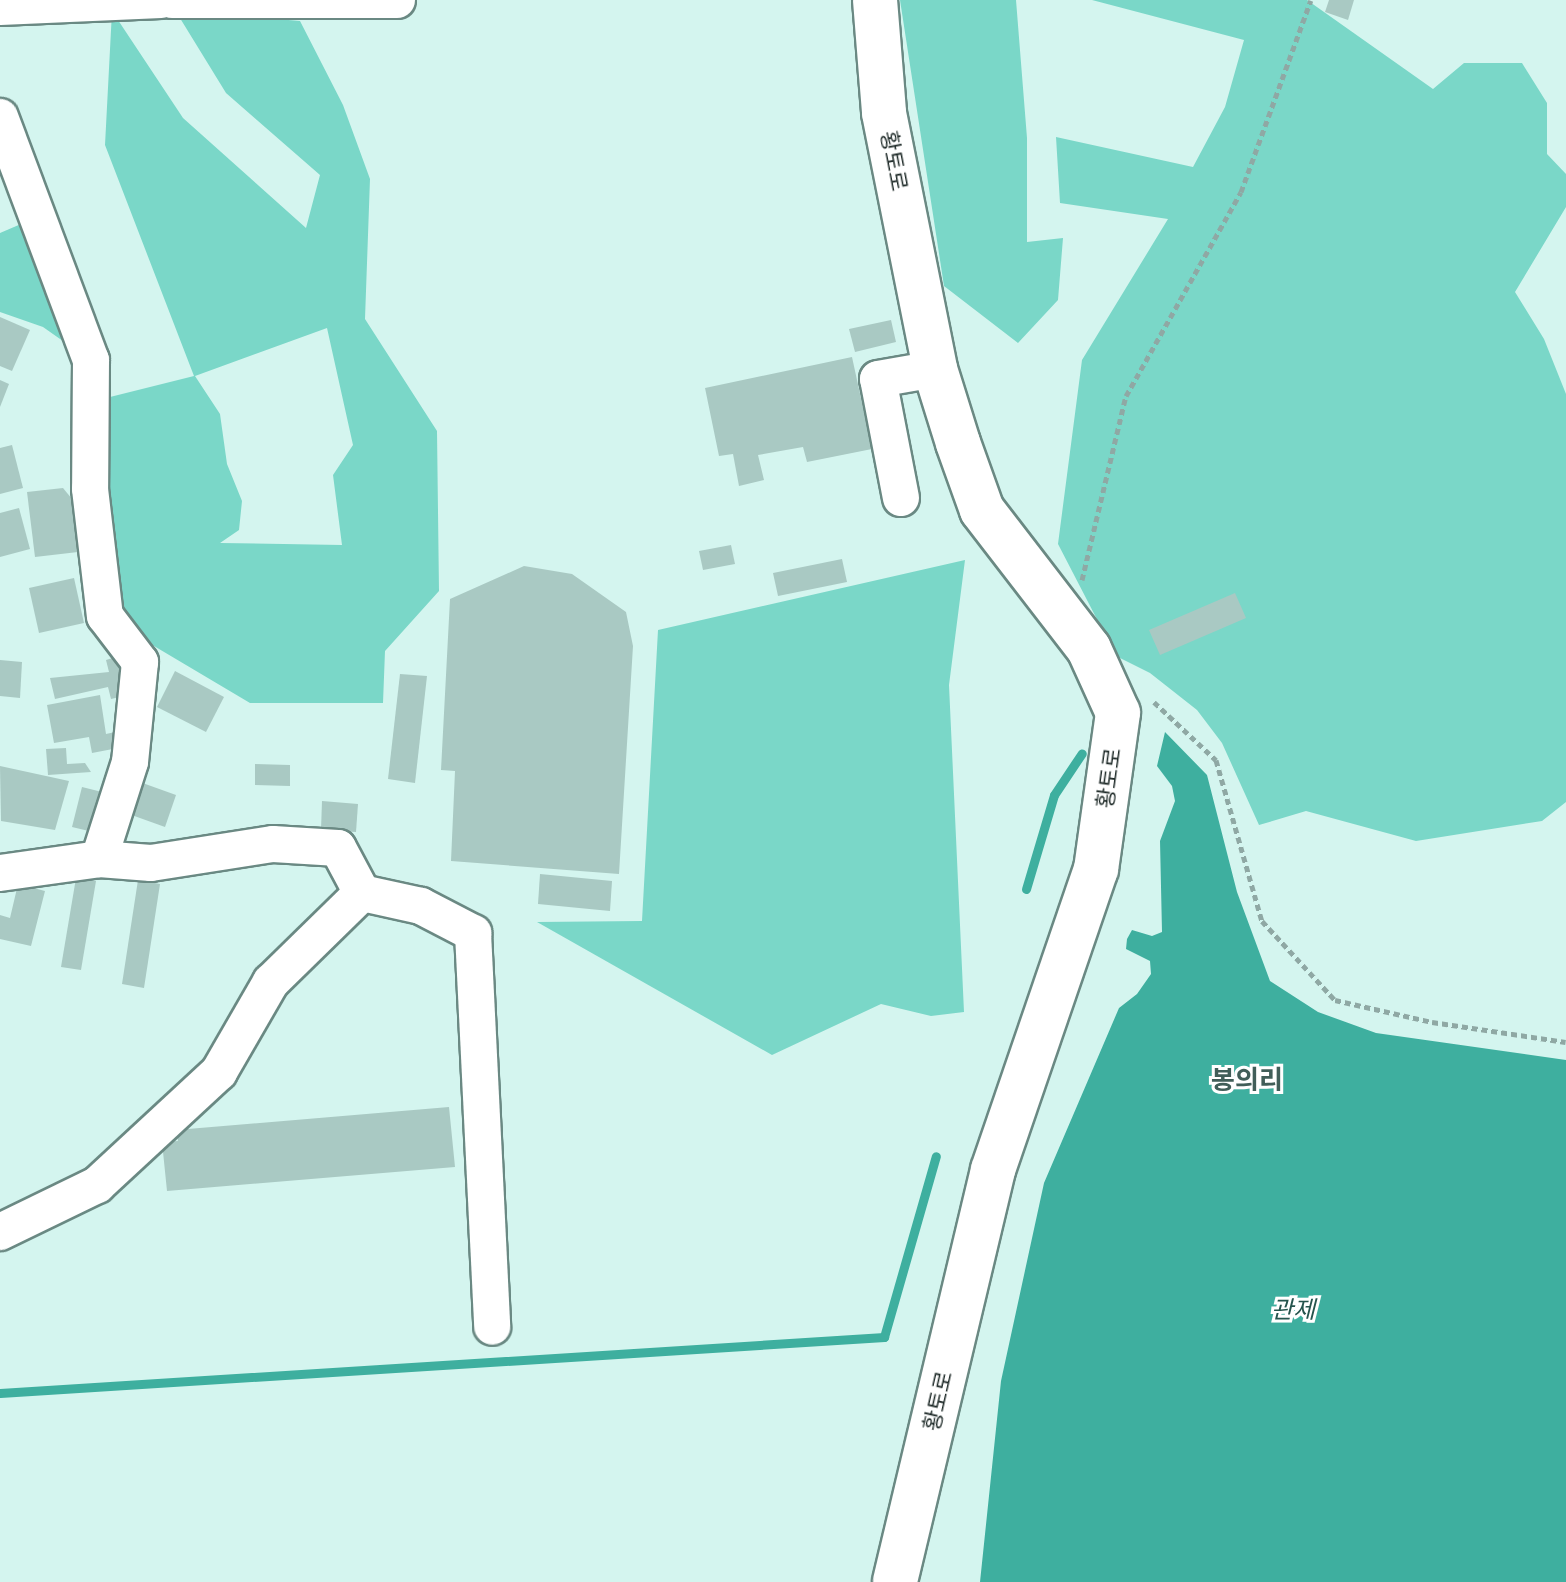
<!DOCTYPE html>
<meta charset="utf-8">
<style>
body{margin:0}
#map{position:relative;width:1566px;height:1582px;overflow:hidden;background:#d4f5ef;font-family:Montserrat,"Noto Sans KR",sans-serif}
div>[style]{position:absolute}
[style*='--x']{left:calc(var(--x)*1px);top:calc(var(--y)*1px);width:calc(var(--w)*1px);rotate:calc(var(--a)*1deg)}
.green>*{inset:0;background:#7ad7c8}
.water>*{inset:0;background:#3eaf9f}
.stream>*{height:9px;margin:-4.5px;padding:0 4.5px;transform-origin:4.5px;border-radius:4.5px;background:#3eaf9f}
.building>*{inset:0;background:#a9c9c3}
.path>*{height:5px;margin-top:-2.5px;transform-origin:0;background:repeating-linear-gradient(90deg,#8fa8a4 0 6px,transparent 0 10px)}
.roads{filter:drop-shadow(2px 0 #6a8983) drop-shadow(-2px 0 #6a8983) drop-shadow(0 2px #6a8983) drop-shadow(0 -2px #6a8983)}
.minor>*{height:36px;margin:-18px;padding:0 18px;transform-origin:18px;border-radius:18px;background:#fff}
.major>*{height:44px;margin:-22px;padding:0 22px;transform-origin:22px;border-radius:22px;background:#fff}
span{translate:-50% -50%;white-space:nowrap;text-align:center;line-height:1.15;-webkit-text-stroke:6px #fff;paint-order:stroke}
.street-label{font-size:22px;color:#1d2927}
.water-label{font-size:24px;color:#25544d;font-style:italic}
.quarter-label{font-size:26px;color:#415e59;font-weight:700}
</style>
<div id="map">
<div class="green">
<div style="clip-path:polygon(900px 0,1016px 0,1027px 138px,1027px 242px,1063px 238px,1058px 300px,1018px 343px,944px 286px)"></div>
<div style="clip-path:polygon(1092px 0,1307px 0,1433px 89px,1464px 63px,1522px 63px,1547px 103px,1547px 154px,1566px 174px,1566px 207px,1515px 292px,1544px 339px,1566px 394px,1566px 802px,1542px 821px,1416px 841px,1306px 811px,1259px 825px,1222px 743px,1197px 710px,1150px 673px,1116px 656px,1058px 544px,1082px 360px,1168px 219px,1060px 203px,1056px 137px,1193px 167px,1225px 107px,1244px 40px)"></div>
<div style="clip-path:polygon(evenodd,175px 10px,300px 21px,343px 105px,370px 179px,365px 319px,437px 431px,439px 591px,385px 651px,383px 703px,250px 703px,122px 627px,99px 443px,110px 397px,194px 376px,105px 145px,112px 11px,183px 118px,306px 228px,320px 175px,226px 93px,175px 10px,327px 328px,353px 445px,333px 475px,342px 545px,220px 543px,239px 530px,242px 501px,227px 464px,220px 414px,195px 376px,327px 328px)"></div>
<div style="clip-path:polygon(21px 224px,80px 353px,43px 327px,0 312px,0 233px)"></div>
<div style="clip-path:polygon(965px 560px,949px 685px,964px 1012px,931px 1016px,881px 1004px,772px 1055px,537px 922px,642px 921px,658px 630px)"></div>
</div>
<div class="water">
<div style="clip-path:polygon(1165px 732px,1207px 775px,1237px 892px,1270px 981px,1318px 1012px,1376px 1033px,1566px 1060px,1566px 1582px,980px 1582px,1001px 1381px,1044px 1183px,1119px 1008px,1137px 994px,1151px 974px,1150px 961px,1126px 949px,1127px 939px,1132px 930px,1152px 936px,1162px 932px,1160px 841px,1175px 801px,1172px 786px,1157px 766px)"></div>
</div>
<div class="stream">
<div style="--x:1026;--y:889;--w:98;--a:-73.4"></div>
<div style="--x:1054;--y:795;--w:50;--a:-56.3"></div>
<div style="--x:0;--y:1393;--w:886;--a:-3.62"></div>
<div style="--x:884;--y:1337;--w:188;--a:-74"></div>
</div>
<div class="building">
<div style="clip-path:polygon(1329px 0,1354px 0,1348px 20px,1325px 12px)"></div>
<div style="clip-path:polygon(0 317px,30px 330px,12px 371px,0 366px)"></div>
<div style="clip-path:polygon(891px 320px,896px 342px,855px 352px,849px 329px)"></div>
<div style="clip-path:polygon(852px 357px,872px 449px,807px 462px,803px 447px,758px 455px,764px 480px,739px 486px,733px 454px,719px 456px,705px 388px)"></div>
<div style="clip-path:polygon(0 380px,9px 384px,0 407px)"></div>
<div style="clip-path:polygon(12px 445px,23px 488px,0 494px,0 448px)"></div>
<div style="clip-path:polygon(63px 488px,72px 499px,78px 552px,35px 557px,27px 492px)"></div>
<div style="clip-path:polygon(19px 508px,30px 549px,0 557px,0 513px)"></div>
<div style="clip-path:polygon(731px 545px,735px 564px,703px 570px,699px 551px)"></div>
<div style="clip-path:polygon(842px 559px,847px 582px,778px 596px,773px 573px)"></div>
<div style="clip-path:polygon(524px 566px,572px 574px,626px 612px,633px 646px,619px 874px,451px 861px,455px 771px,441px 770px,450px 599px)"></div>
<div style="clip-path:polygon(74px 578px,84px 623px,39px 633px,29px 588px)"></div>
<div style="clip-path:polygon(1235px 593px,1246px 618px,1160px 655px,1149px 630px)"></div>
<div style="clip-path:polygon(119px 656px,128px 695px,111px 699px,108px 687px,55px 699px,50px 678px,109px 672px,106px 660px)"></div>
<div style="clip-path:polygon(0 660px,22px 662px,20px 698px,0 696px)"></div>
<div style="clip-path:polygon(175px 671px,224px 697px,206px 732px,157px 707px)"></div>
<div style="clip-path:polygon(400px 674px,427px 676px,415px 783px,388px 779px)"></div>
<div style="clip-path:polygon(100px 695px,106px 734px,115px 732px,118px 748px,92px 753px,89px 737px,54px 743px,47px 705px)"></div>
<div style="clip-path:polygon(66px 748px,67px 764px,85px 763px,91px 772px,48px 775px,46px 749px)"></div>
<div style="clip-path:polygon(255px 764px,290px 765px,290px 786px,255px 785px)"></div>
<div style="clip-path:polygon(0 766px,69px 781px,55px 830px,1px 821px)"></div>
<div style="clip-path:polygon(137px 781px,176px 795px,165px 827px,126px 813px)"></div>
<div style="clip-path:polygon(82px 787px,102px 792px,93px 832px,72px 827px)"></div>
<div style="clip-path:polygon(322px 801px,358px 804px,356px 832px,321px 830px)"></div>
<div style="clip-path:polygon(540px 874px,612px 881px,610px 911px,538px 904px)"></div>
<div style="clip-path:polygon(76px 878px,96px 881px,81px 970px,61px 967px)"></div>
<div style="clip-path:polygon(138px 880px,160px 884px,144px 988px,122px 984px)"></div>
<div style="clip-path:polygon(18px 884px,45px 891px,31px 946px,0 939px,0 915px,10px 918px)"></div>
<div style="clip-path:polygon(449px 1107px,455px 1167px,167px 1191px,162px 1142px,178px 1141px,176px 1130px)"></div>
</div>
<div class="path">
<div style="--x:1082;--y:580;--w:189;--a:-76.6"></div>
<div style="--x:1126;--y:396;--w:234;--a:-60.6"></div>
<div style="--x:1241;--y:192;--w:204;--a:-70"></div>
<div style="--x:1154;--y:702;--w:85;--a:43.1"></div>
<div style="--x:1216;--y:760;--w:167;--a:74.1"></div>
<div style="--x:1262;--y:921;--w:108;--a:47.3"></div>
<div style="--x:1335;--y:1000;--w:99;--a:12.8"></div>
<div style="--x:1432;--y:1022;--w:135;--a:8.5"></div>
</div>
<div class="roads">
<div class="minor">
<div style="--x:172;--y:0;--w:225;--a:0"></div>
<div style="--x:0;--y:7;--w:161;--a:-2.5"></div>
<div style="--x:0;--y:117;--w:259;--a:69.5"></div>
<div style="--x:91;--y:360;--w:129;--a:90.4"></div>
<div style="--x:90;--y:489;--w:128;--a:83.3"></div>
<div style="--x:105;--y:616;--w:58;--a:52.7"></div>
<div style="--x:140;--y:662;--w:100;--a:95.7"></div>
<div style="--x:130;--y:762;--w:102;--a:107.7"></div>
<div style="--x:901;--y:498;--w:121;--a:-100.9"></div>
<div style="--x:878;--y:379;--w:58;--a:-10"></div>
<div style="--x:0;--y:873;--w:100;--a:-8"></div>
<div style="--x:99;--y:859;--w:52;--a:4.4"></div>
<div style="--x:151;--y:863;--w:123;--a:-8.9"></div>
<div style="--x:273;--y:844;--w:65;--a:3.5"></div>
<div style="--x:338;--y:848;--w:51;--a:61.9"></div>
<div style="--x:362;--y:893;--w:60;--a:12.4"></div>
<div style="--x:421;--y:906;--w:59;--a:27.4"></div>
<div style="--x:473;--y:933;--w:394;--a:87.2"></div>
<div style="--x:0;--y:1232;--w:108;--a:-25.9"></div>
<div style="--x:97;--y:1185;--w:166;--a:-42.8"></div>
<div style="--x:219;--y:1072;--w:104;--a:-60"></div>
<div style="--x:271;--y:982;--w:127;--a:-44.4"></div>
</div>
<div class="major">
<div style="--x:875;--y:0;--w:113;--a:85.4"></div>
<div style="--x:884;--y:113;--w:261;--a:78.7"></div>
<div style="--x:935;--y:369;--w:77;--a:72.7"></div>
<div style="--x:958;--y:443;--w:71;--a:70.3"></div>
<div style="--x:982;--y:510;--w:175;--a:52.4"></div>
<div style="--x:1089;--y:649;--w:70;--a:65.6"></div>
<div style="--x:1118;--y:713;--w:158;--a:98"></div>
<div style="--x:1096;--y:869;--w:318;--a:108.9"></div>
<div style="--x:993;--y:1170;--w:423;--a:103.4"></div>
</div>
</div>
<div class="street-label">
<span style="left:894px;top:161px;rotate:79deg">황토로</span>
<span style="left:1109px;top:778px;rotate:-82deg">황토로</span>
<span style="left:938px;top:1401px;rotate:-77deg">황토로</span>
</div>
<div class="water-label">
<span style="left:1293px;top:1310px">관제</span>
</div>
<div class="quarter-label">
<span style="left:1247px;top:1081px">봉의리</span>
</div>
</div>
